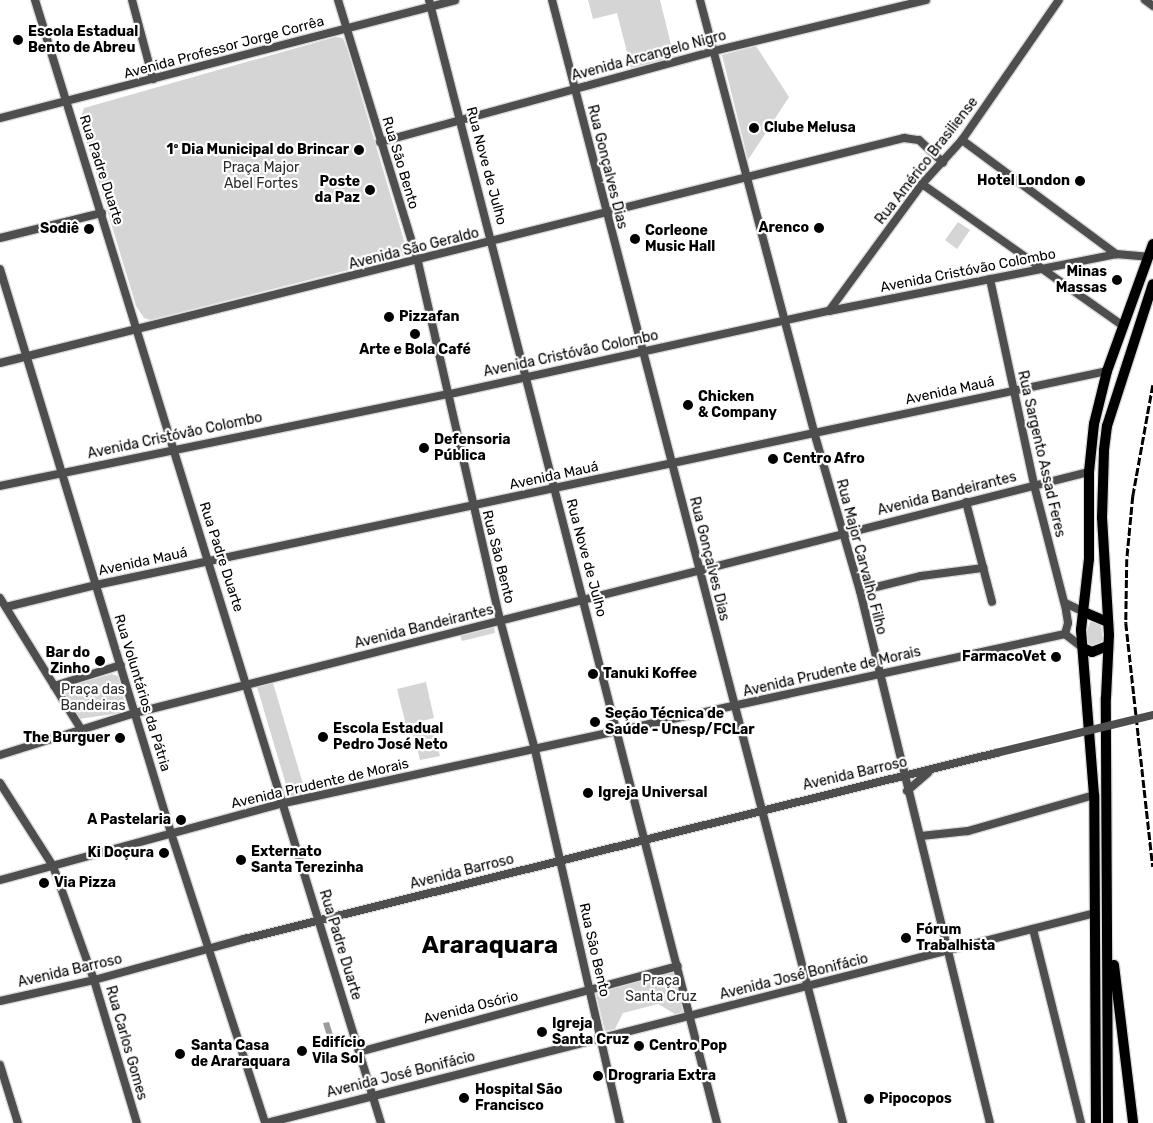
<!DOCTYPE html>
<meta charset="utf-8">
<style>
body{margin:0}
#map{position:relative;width:1153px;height:1123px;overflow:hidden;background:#fff;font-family:Rubik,sans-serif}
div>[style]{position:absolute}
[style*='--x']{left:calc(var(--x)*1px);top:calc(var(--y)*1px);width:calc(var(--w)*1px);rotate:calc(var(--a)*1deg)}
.green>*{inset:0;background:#d5d5d5}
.water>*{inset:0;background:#9c9c9c}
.roads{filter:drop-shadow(1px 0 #dbdbdb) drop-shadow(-1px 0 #dbdbdb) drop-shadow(0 1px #dbdbdb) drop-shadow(0 -1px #dbdbdb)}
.minor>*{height:8px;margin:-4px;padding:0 4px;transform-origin:4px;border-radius:4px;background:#4e4e4e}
.major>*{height:10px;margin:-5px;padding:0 5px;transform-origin:5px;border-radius:5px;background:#000}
.rail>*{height:2.5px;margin-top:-1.25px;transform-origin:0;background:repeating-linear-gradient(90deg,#000 0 8px,transparent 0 10.5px)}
.minor-bridge>*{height:8px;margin:-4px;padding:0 4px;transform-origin:4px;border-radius:4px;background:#4e4e4e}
.dots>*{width:14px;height:14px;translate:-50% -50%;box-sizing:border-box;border:2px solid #fff;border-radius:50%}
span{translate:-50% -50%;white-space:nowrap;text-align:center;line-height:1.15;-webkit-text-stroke:4.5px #fff;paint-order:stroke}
.poi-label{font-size:14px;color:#000;font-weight:700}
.left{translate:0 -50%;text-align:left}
.right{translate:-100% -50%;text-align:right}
.street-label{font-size:14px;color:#000}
.park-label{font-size:14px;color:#2c2c2c}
.town-label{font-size:24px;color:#000;font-weight:700}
</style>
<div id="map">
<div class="green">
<div style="clip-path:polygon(588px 0,660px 0,674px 57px,631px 68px,617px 13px,593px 19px)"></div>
<div style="clip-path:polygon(335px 37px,343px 38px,347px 48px,405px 244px,404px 256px,150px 320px,144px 318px,136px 306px,80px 120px,84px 108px)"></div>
<div style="clip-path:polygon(756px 46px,789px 97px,748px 160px,722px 55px)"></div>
<div style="clip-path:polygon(958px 222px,970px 230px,957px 249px,945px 240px)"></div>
<div style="clip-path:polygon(1095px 621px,1101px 625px,1103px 640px,1094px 647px,1088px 643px,1087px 631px,1090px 622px)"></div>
<div style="clip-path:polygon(494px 626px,495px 633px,462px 641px,460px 635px)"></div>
<div style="clip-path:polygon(112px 674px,118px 676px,127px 712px,79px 719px,61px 691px,64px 687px)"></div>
<div style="clip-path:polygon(426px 682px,434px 718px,406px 725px,397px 689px)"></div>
<div style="clip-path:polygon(273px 683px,306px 794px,290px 798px,257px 687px)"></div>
<div style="clip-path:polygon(432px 723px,440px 756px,420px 760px,412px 727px)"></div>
<div style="clip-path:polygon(673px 970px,683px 1012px,675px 1014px,658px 1004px,623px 1013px,615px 1029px,605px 1031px,595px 990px)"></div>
</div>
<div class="water">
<div style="clip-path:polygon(329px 1022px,334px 1038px,328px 1040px,323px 1023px)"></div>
</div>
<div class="roads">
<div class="minor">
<div style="--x:35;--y:0;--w:1175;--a:72.88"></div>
<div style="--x:132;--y:0;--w:82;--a:75.1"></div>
<div style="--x:338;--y:0;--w:274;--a:73"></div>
<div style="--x:418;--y:262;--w:367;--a:77.1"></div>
<div style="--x:500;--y:620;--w:135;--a:74.9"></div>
<div style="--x:535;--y:750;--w:383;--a:77.2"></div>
<div style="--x:429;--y:0;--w:1159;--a:75.62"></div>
<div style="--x:552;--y:0;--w:1160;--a:75.47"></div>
<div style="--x:700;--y:0;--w:447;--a:75.2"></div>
<div style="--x:814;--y:432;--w:166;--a:73.9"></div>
<div style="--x:860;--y:591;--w:548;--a:76.27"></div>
<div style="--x:1145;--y:0;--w:10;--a:37"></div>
<div style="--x:0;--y:118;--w:470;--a:-14.5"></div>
<div style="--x:962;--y:140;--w:192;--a:36.5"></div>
<div style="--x:380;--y:142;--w:346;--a:-15.2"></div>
<div style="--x:714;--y:51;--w:218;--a:-13.5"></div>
<div style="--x:922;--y:184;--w:245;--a:35.2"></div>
<div style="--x:0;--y:238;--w:105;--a:-13.8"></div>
<div style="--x:0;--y:269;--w:589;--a:73.13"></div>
<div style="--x:171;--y:833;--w:305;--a:72"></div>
<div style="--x:990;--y:279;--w:211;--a:77.9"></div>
<div style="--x:1034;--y:485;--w:129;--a:75.6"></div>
<div style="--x:1066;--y:610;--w:13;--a:81"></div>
<div style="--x:1068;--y:623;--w:11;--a:105"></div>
<div style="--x:829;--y:311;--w:157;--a:-53.8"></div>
<div style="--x:922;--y:184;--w:59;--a:-47.7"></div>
<div style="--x:962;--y:140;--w:170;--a:-55.3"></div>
<div style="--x:0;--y:363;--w:932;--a:-13.98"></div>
<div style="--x:904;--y:138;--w:15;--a:8"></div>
<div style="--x:919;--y:140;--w:33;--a:43"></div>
<div style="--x:0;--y:486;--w:459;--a:-11.6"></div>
<div style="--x:450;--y:394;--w:388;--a:-12.4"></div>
<div style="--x:829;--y:311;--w:293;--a:-11.2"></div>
<div style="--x:1116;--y:254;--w:32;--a:5"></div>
<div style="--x:966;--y:502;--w:103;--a:75.4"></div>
<div style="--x:860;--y:591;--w:63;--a:-13.8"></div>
<div style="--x:921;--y:576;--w:63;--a:-7.4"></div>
<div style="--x:0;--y:598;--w:156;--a:58.3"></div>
<div style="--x:1065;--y:603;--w:21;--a:25"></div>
<div style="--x:6;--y:607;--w:93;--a:-13.7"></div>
<div style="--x:96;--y:585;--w:1033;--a:-11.95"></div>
<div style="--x:1065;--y:634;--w:23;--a:38"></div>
<div style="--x:54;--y:686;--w:70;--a:-17.4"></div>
<div style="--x:0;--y:755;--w:141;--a:-17.3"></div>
<div style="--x:135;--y:713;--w:984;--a:-14.18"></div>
<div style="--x:0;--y:783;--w:98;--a:57.4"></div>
<div style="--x:53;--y:866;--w:121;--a:70.2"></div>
<div style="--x:94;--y:980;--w:149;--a:73.3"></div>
<div style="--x:907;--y:791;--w:28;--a:-41"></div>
<div style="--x:921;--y:836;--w:47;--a:-6.1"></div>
<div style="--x:968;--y:831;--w:131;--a:-15.9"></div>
<div style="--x:0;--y:880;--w:294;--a:-15.2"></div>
<div style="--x:284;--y:803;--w:799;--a:-12.21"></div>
<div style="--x:1033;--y:929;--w:200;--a:76.1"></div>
<div style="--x:0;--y:1001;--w:96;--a:-12.6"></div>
<div style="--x:94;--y:980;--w:156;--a:-15.3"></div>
<div style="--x:244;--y:939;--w:775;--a:-13.89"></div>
<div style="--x:359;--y:1052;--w:330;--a:-15.1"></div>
<div style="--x:0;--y:1065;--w:61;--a:72.8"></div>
<div style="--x:267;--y:1123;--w:854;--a:-14.23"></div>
</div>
<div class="major">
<div style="--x:1084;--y:612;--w:25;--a:23"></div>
<div style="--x:1083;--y:648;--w:10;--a:24"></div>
<div style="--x:1092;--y:652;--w:17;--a:-21"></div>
<div style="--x:1114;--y:965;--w:159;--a:83.1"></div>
<div style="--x:1096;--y:1123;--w:328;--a:-90.3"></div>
<div style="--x:1094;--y:795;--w:166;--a:-94.5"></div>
<div style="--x:1081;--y:630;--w:71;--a:-83.6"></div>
<div style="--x:1089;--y:559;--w:87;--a:-90"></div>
<div style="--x:1089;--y:472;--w:48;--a:-84.1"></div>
<div style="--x:1094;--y:424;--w:55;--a:-76.2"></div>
<div style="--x:1107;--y:371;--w:135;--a:-70.1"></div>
<div style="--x:1108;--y:1123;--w:425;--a:-90.3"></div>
<div style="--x:1106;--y:698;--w:63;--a:-87.3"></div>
<div style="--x:1109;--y:635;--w:117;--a:-93.4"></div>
<div style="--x:1102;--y:518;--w:68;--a:-88.3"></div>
<div style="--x:1104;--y:450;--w:24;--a:-83"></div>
<div style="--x:1107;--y:426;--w:149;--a:-72.1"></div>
</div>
</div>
<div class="rail">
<div style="--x:1153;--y:385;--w:113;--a:100.2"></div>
<div style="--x:1133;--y:496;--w:63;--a:95.4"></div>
<div style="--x:1127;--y:559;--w:64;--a:90.9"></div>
<div style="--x:1126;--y:623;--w:245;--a:83.7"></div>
</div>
<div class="minor-bridge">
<div style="--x:996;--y:753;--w:162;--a:-13.6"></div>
</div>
<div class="dots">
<div style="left:18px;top:40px;background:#000"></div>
<div style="left:754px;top:128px;background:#000"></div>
<div style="left:359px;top:150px;background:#000"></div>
<div style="left:1080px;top:181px;background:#000"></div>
<div style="left:370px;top:190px;background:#000"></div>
<div style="left:819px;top:228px;background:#000"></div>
<div style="left:89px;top:229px;background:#000"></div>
<div style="left:635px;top:239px;background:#000"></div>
<div style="left:1117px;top:280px;background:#000"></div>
<div style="left:389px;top:317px;background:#000"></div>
<div style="left:415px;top:334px;background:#000"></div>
<div style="left:688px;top:405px;background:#000"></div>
<div style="left:424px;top:448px;background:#000"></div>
<div style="left:773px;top:459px;background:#000"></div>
<div style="left:1056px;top:657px;background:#000"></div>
<div style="left:100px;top:661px;background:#000"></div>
<div style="left:593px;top:674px;background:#000"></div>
<div style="left:595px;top:722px;background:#000"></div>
<div style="left:323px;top:737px;background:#000"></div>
<div style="left:120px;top:738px;background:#000"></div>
<div style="left:588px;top:793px;background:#000"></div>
<div style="left:181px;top:820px;background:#000"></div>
<div style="left:164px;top:853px;background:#000"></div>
<div style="left:241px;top:860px;background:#000"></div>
<div style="left:44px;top:883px;background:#000"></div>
<div style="left:906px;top:938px;background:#000"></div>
<div style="left:542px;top:1032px;background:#000"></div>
<div style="left:639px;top:1046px;background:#000"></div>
<div style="left:302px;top:1051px;background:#000"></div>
<div style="left:180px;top:1054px;background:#000"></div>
<div style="left:598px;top:1076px;background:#000"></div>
<div style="left:464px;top:1098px;background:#000"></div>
<div style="left:869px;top:1099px;background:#000"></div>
</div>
<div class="poi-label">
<span class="left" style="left:28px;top:40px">Escola Estadual<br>Bento de Abreu</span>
<span class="left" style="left:764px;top:128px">Clube Melusa</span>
<span class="right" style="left:349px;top:150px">1º Dia Municipal do Brincar</span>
<span class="right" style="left:1070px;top:181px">Hotel London</span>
<span class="right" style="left:360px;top:190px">Poste<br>da Paz</span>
<span class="right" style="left:809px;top:228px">Arenco</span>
<span class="right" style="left:79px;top:229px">Sodiê</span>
<span class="left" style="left:645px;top:239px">Corleone<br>Music Hall</span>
<span class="right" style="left:1107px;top:280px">Minas<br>Massas</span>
<span class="left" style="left:399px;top:317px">Pizzafan</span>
<span style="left:415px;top:350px">Arte e Bola Café</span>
<span class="left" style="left:698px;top:405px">Chicken<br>&amp; Company</span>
<span class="left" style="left:434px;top:448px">Defensoria<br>Pública</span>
<span class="left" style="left:783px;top:459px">Centro Afro</span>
<span class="right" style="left:90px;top:661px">Bar do<br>Zinho</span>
<span class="right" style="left:1046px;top:657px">FarmacoVet</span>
<span class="left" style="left:603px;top:674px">Tanuki Koffee</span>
<span class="left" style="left:605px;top:722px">Seção Técnica de<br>Saúde - Unesp/FCLar</span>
<span class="left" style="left:333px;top:737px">Escola Estadual<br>Pedro José Neto</span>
<span class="right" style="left:110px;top:738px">The Burguer</span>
<span class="left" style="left:598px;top:793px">Igreja Universal</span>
<span class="right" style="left:171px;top:820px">A Pastelaria</span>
<span class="left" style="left:251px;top:860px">Externato<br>Santa Terezinha</span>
<span class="right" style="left:154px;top:853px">Ki Doçura</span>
<span class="left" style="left:54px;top:883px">Via Pizza</span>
<span class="left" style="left:916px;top:938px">Fórum<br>Trabalhista</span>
<span class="left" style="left:552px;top:1032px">Igreja<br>Santa Cruz</span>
<span class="left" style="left:312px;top:1051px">Edifício<br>Vila Sol</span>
<span class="left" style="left:191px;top:1054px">Santa Casa<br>de Araraquara</span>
<span class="left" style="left:649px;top:1046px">Centro Pop</span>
<span class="left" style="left:608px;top:1076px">Drograria Extra</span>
<span class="left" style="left:475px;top:1098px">Hospital São<br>Francisco</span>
<span class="left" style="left:879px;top:1099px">Pipocopos</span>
</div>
<div class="street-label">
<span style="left:224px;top:48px;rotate:-15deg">Avenida Professor Jorge Corrêa</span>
<span style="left:649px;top:56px;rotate:-15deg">Avenida Arcangelo Nigro</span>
<span style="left:927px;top:161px;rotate:-52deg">Rua Américo Brasiliense</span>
<span style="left:400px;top:163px;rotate:73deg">Rua São Bento</span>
<span style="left:486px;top:166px;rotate:75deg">Rua Nove de Julho</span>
<span style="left:607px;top:167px;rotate:76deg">Rua Gonçalves Dias</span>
<span style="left:101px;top:170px;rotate:72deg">Rua Padre Duarte</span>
<span style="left:414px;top:249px;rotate:-14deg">Avenida São Geraldo</span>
<span style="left:968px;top:271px;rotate:-11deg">Avenida Cristóvão Colombo</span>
<span style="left:571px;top:354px;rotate:-12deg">Avenida Cristóvão Colombo</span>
<span style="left:950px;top:391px;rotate:-12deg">Avenida Mauá</span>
<span style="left:175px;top:436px;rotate:-12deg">Avenida Cristóvão Colombo</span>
<span style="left:1041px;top:454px;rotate:77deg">Rua Sargento Assad Feres</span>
<span style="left:554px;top:476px;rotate:-12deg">Avenida Mauá</span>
<span style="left:947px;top:494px;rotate:-14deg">Avenida Bandeirantes</span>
<span style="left:221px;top:557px;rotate:72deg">Rua Padre Duarte</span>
<span style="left:498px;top:557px;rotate:76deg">Rua São Bento</span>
<span style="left:861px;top:557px;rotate:75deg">Rua Major Carvalho Filho</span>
<span style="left:586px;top:558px;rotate:75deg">Rua Nove de Julho</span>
<span style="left:709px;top:559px;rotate:76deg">Rua Gonçalves Dias</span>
<span style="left:143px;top:562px;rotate:-12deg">Avenida Mauá</span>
<span style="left:424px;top:627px;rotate:-14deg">Avenida Bandeirantes</span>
<span style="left:832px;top:672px;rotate:-13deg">Avenida Prudente de Morais</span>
<span style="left:142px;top:693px;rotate:73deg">Rua Voluntários da Pátria</span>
<span style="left:855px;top:774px;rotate:-13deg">Avenida Barroso</span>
<span style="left:320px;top:784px;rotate:-13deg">Avenida Prudente de Morais</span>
<span style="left:462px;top:872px;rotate:-14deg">Avenida Barroso</span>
<span style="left:340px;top:945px;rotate:73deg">Rua Padre Duarte</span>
<span style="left:594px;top:950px;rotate:77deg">Rua São Bento</span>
<span style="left:70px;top:971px;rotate:-13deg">Avenida Barroso</span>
<span style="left:794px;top:977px;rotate:-14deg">Avenida José Bonifácio</span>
<span style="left:471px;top:1008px;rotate:-14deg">Avenida Osório</span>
<span style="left:126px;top:1043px;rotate:74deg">Rua Carlos Gomes</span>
<span style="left:401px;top:1075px;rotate:-14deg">Avenida José Bonifácio</span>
</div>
<div class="park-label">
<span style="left:261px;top:176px">Praça Major<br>Abel Fortes</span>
<span style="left:93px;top:698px">Praça das<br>Bandeiras</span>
<span style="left:661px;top:989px">Praça<br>Santa Cruz</span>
</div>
<div class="town-label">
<span style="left:490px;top:946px">Araraquara</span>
</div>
</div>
